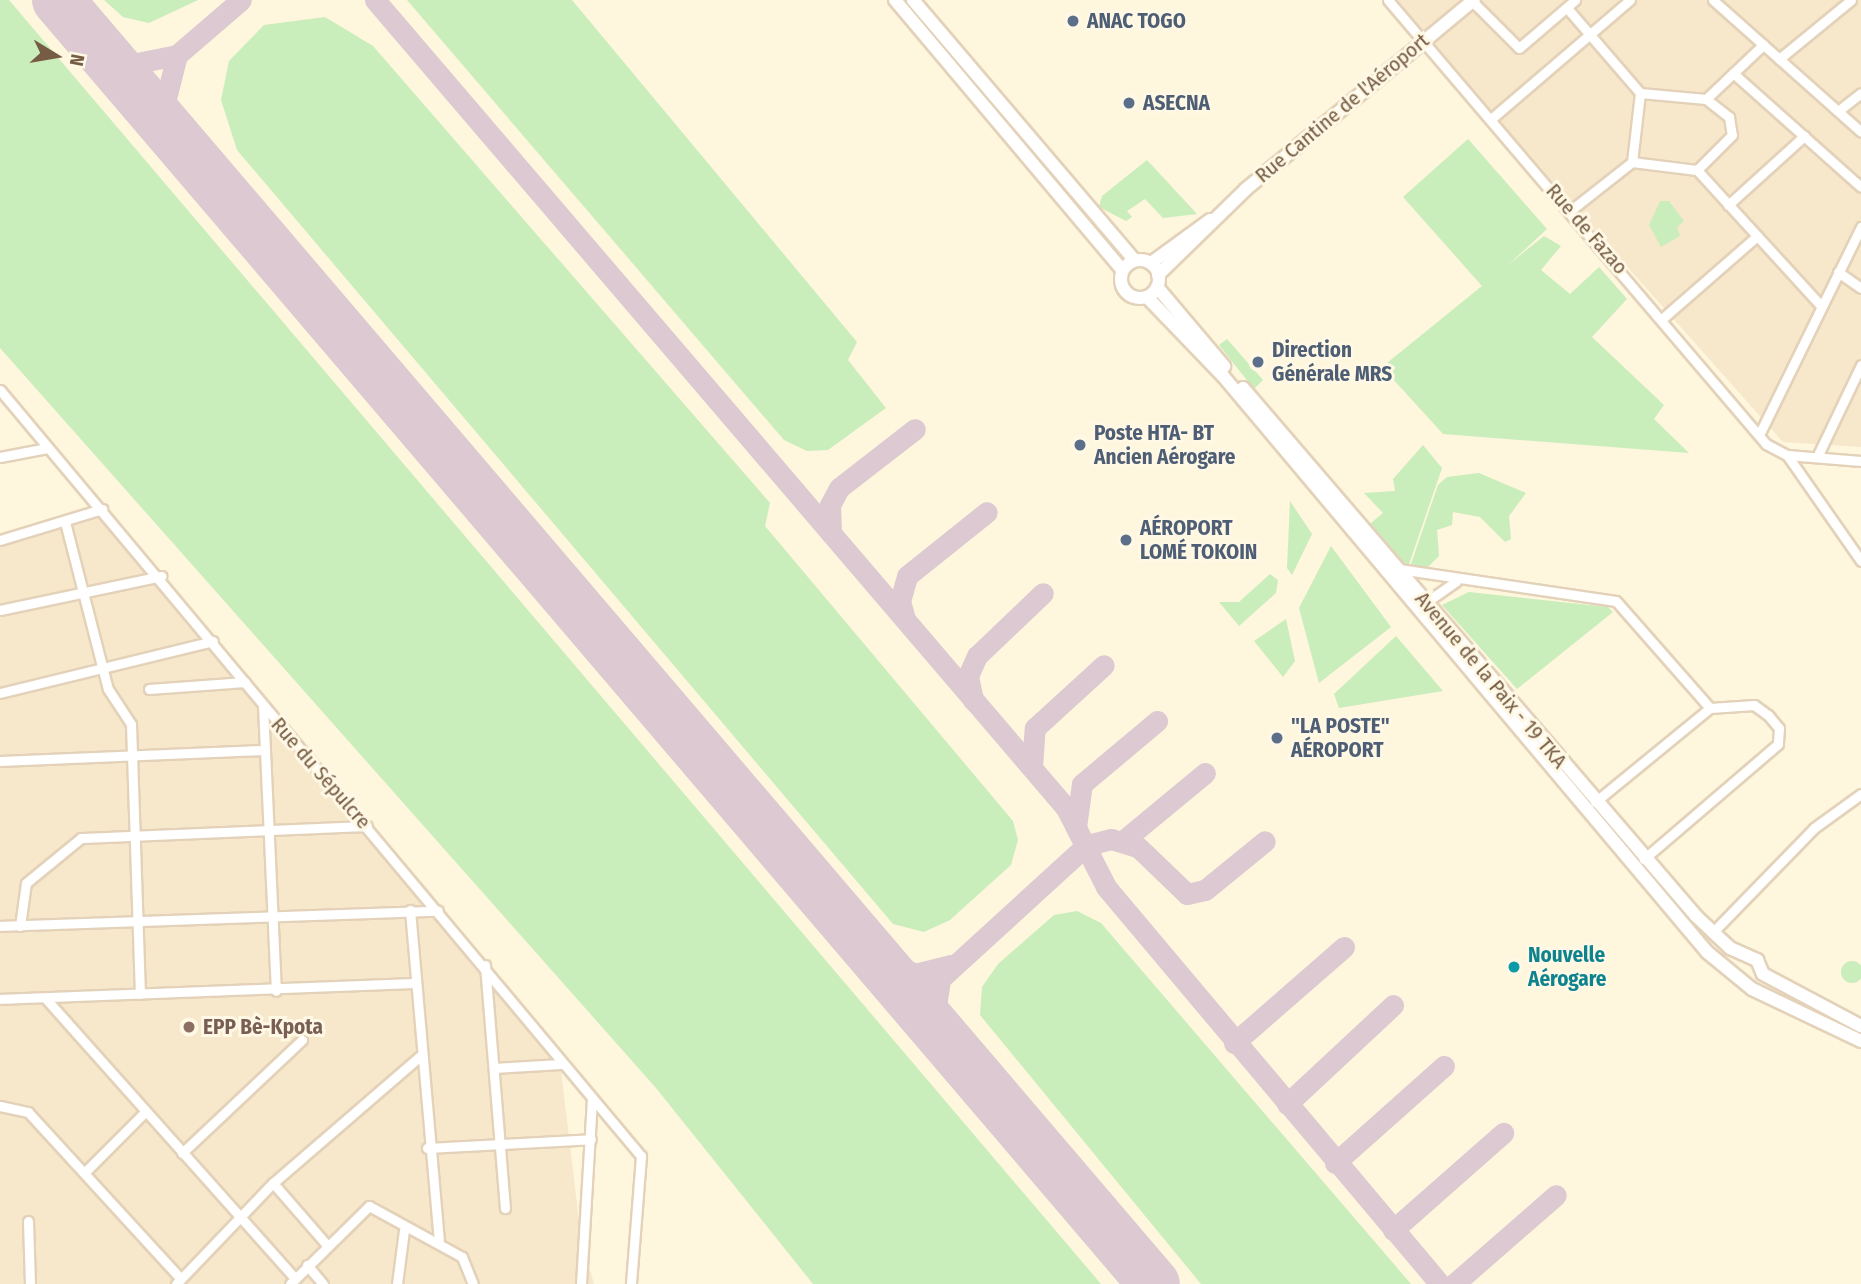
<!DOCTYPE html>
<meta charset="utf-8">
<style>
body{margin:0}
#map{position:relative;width:1861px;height:1284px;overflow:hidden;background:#fef6dd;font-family:"Fira Sans Condensed",sans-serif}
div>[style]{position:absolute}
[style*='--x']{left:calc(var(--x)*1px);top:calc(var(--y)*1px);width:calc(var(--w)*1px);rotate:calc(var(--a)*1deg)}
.residential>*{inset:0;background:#f7e8cb}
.green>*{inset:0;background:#c9edbb}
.round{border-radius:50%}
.taxiway>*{height:21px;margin:-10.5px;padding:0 10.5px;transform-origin:10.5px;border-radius:10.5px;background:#dcc9d2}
.runway>*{height:52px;margin:-26px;padding:0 26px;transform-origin:26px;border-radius:26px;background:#dcc9d2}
.roads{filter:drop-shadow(2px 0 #e3d2b9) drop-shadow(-2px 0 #e3d2b9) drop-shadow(0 2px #e3d2b9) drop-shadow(0 -2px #e3d2b9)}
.street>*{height:9px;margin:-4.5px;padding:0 4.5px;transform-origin:4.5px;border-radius:4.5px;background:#fff}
.secondary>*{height:12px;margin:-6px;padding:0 6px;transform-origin:6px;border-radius:6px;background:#fff}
.secondary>.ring{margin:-6px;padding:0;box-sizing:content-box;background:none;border:12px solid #fff;border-radius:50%}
.dots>*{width:19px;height:19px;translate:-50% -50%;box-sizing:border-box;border:4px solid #fff8e5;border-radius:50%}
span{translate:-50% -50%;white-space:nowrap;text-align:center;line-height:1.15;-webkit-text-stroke:6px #fff8e5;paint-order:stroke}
.service-label{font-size:21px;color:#4e5e75;font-weight:700}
.left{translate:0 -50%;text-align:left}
.street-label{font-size:21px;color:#765c44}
.culture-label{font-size:21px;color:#0d838f;font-weight:700}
.education-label{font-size:21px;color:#785e54;font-weight:700}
.north{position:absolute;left:21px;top:21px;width:70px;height:70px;-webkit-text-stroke:5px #fff8e5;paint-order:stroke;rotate:101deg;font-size:19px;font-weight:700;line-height:28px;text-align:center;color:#765c44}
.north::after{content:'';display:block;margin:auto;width:24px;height:32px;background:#765c44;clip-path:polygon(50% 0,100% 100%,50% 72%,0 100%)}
</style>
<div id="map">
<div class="residential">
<div style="clip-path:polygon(1390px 0,1861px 0,1861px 447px,1783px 442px)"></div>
<div style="clip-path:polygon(97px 508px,187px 625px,310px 752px,431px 893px,561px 1070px,581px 1238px,594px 1284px,0 1284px,0 535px)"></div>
</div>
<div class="green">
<div style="clip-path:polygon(0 0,9px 0,1101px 1284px,813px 1284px,656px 1088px,0 348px)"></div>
<div style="clip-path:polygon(104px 0,198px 0,149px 23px,123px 17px)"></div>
<div style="clip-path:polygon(407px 0,572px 0,857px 342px,848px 360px,886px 408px,828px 450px,807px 451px,784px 440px)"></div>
<div style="clip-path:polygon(325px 17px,373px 46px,770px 503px,765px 526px,1013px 821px,1018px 840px,1011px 865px,950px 920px,924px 932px,893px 924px,237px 150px,221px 100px,229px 61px,264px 25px)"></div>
<div style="clip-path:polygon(1468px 139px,1547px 229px,1508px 265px,1544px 236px,1561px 246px,1541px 270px,1570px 294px,1599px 267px,1627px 299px,1592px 337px,1664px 405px,1654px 419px,1689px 453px,1443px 434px,1382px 367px,1482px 286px,1403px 197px)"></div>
<div style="clip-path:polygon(1147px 160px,1197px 214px,1163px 218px,1145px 199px,1127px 211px,1132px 217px,1126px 221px,1099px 207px,1102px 196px)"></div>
<div style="clip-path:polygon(1660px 201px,1669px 201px,1684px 221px,1677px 227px,1680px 236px,1661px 247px,1649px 225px)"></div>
<div style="clip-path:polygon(1227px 339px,1263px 380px,1254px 389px,1219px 345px)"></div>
<div style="clip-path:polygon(1423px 445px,1442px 468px,1407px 570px,1365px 528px,1383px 513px,1364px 493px,1395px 491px,1393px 479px)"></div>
<div style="clip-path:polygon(1479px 473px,1526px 493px,1509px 516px,1511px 539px,1505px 542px,1480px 517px,1453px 512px,1452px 525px,1437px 530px,1439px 556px,1423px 572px,1409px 570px,1438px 485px,1447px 477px)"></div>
<div style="clip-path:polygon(1290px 501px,1312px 534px,1292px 575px,1287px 568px)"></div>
<div style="clip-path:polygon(1331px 546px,1391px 627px,1319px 683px,1299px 608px)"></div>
<div style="clip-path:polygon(1270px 574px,1278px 580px,1276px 593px,1239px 626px,1219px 602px,1239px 602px)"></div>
<div style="clip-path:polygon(1469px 592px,1608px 607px,1613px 612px,1517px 689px,1442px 605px)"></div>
<div style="clip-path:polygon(1286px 619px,1295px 661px,1283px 677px,1254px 641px)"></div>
<div style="clip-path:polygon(1396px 636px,1443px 691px,1339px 708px,1334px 694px)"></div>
<div style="clip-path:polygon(1077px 911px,1101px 923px,1411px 1284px,1201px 1284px,980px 1015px,982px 987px,998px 964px,1054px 915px)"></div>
<div class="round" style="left:1841px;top:961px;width:22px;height:22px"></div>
</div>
<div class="taxiway">
<div style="--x:375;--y:0;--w:1063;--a:49.46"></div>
<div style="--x:1066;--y:808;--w:89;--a:63.1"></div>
<div style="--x:1106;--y:887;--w:519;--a:49.93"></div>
<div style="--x:90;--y:37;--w:50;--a:32.7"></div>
<div style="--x:132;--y:64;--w:46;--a:-11.3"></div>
<div style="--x:177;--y:55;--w:49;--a:104.3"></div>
<div style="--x:165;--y:102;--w:52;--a:63.9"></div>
<div style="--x:177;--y:55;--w:84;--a:-40.7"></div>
<div style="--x:831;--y:533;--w:28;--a:-92"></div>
<div style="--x:830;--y:505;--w:19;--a:-62"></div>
<div style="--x:839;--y:488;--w:96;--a:-37.8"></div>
<div style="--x:905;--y:619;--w:19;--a:-106"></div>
<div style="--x:900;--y:601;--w:26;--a:-74"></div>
<div style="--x:907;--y:576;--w:102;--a:-38.7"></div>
<div style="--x:973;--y:700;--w:25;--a:-102"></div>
<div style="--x:968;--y:676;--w:22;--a:-66"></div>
<div style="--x:977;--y:656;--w:91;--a:-43.7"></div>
<div style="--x:1032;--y:767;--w:39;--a:-86"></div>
<div style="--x:1035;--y:728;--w:93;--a:-42.4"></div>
<div style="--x:1076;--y:827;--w:43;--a:-82.1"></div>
<div style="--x:1082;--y:784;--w:98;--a:-40"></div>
<div style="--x:1124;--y:840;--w:105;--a:-39.6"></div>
<div style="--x:873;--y:954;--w:47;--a:25.5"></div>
<div style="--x:915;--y:974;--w:37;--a:-14"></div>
<div style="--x:947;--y:1042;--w:32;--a:-112"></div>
<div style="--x:935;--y:1012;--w:33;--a:-81"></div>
<div style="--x:940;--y:979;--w:199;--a:-42.4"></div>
<div style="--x:1087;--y:845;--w:25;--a:-14"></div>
<div style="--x:1111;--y:839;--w:28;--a:17"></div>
<div style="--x:1138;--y:847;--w:68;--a:43.8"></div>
<div style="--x:1187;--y:894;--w:18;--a:-13"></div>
<div style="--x:1205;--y:890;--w:77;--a:-39.2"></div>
<div style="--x:1234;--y:1043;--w:146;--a:-41.1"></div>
<div style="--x:1287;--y:1104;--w:145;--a:-43"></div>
<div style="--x:1335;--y:1163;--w:146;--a:-41.7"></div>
<div style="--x:1393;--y:1230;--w:147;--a:-41.4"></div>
<div style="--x:1454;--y:1284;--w:135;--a:-41.1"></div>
</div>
<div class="runway">
<div style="--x:58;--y:0;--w:1688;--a:49.52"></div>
</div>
<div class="roads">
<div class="street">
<div style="--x:1388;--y:0;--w:583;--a:49.59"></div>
<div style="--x:1766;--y:444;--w:24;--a:28"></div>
<div style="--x:1787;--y:455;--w:74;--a:4.6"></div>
<div style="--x:1713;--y:0;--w:198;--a:41.7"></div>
<div style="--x:1472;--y:1;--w:66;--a:45"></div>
<div style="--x:1519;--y:48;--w:74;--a:-40.6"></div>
<div style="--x:1567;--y:8;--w:112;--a:49.3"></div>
<div style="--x:1640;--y:93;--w:66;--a:5.2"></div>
<div style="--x:1706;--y:99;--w:29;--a:38"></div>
<div style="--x:1729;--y:117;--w:18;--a:81"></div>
<div style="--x:1732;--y:135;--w:49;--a:135"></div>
<div style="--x:1779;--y:59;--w:93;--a:-39.3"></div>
<div style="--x:1733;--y:73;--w:171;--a:41.7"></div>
<div style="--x:1706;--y:99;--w:79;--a:-43.5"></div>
<div style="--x:1838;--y:111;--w:29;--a:-38"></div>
<div style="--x:1491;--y:119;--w:183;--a:-40.6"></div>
<div style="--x:1632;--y:162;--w:65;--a:7"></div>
<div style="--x:1697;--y:170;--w:184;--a:47.6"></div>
<div style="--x:1728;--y:205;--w:103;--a:-42.2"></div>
<div style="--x:1571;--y:210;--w:78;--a:-38.2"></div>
<div style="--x:1632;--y:162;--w:69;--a:-83.4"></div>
<div style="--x:1838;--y:272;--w:28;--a:35"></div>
<div style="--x:1663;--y:318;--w:125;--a:-41.1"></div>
<div style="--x:0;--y:390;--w:999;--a:50.08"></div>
<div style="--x:641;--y:1156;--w:128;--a:94.5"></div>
<div style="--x:1759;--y:435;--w:232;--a:-63.9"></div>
<div style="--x:1787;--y:455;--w:129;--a:55.1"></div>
<div style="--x:0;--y:457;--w:48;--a:-10.8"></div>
<div style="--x:1817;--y:457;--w:102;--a:-64.4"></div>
<div style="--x:65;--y:522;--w:172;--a:75.6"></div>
<div style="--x:108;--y:689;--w:42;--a:56.7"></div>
<div style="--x:131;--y:724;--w:270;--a:88.1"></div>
<div style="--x:0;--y:540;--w:107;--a:-16.9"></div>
<div style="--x:1399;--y:569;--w:219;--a:8.4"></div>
<div style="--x:1616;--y:601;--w:142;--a:48.7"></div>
<div style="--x:1425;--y:603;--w:38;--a:-35"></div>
<div style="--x:0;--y:610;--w:165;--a:-11.9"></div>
<div style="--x:149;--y:689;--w:96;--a:-4.2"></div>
<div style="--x:0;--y:693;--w:219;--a:-13.7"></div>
<div style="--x:263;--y:706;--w:285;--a:87.4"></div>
<div style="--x:0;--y:761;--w:264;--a:-2.4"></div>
<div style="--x:1595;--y:802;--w:149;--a:-39.3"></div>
<div style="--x:1710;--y:708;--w:44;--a:-3.9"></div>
<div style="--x:1754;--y:705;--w:17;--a:36"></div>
<div style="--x:1768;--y:715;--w:17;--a:50"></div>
<div style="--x:1779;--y:728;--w:16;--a:94"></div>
<div style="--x:1778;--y:744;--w:177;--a:139.4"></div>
<div style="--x:410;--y:910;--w:331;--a:85"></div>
<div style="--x:0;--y:926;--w:438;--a:-2"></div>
<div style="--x:20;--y:926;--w:43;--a:-82.1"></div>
<div style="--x:26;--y:883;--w:71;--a:-39.3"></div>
<div style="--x:81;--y:838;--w:286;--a:-2.4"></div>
<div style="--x:1712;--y:933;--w:146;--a:-45.8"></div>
<div style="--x:1814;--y:828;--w:58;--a:-35.9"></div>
<div style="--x:485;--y:965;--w:244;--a:85.3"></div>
<div style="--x:0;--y:999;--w:416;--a:-2.2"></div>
<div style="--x:47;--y:1000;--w:373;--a:48.3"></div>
<div style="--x:494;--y:1068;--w:66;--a:-3.5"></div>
<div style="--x:0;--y:1106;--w:29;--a:12"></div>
<div style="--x:28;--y:1112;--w:226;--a:47.5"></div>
<div style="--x:427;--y:1148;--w:164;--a:-3.1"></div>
<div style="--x:182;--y:1153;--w:165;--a:-43.3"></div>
<div style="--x:85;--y:1172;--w:86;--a:-45"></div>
<div style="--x:273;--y:1183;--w:81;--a:49"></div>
<div style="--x:28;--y:1221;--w:63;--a:88.2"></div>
<div style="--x:307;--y:1265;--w:25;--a:50"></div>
<div style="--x:176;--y:1284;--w:140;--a:-46.2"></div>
<div style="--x:273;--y:1183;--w:194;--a:-40.8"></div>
<div style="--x:290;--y:1284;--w:111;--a:-44.6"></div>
<div style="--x:369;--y:1206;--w:106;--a:28.7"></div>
<div style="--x:462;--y:1257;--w:29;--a:68"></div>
<div style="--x:397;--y:1284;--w:54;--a:-82.6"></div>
<div style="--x:581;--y:1284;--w:183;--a:-86.6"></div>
</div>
<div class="secondary">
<div style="--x:895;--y:0;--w:353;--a:49.9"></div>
<div style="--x:913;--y:0;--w:341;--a:49.6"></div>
<div class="ring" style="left:1121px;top:260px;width:26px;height:26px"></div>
<div style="--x:1151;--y:263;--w:73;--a:-36.1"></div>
<div style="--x:1158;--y:275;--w:123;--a:-44.3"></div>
<div style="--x:1246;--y:189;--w:296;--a:-39.7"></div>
<div style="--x:1157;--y:287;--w:104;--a:49.7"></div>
<div style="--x:1147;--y:297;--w:110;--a:46.1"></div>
<div style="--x:1223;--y:376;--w:752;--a:49.96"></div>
<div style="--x:1707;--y:952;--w:58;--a:39.4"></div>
<div style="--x:1752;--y:989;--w:121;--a:25.5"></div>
<div style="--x:1243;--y:388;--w:696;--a:49.37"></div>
<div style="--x:1696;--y:916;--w:47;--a:43.3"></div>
<div style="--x:1730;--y:948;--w:30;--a:24"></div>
<div style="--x:1757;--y:960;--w:15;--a:67"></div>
<div style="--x:1763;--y:974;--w:111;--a:28"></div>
</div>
</div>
<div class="dots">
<div style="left:1073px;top:21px;background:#5c6f8a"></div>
<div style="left:1129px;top:103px;background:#5c6f8a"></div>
<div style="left:1258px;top:362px;background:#5c6f8a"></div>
<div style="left:1080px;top:445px;background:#5c6f8a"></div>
<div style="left:1126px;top:540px;background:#5c6f8a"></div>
<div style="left:1277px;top:738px;background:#5c6f8a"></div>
<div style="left:1514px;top:967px;background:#0f9aa8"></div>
<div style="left:189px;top:1027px;background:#8d6e63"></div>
</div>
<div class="service-label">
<span class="left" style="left:1087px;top:21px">ANAC TOGO</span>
<span class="left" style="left:1143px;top:103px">ASECNA</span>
<span class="left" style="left:1272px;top:362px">Direction<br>Générale MRS</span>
<span class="left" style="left:1094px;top:445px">Poste HTA- BT<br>Ancien Aérogare</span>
<span class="left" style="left:1140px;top:540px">AÉROPORT<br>LOMÉ TOKOIN</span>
<span class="left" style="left:1291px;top:738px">"LA POSTE"<br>AÉROPORT</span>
</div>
<div class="street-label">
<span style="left:1342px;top:108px;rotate:-40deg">Rue Cantine de l'Aéroport</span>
<span style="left:1587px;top:229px;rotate:49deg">Rue de Fazao</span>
<span style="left:1491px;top:680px;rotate:50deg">Avenue de la Paix - 19 TKA</span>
<span style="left:321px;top:773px;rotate:49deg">Rue du Sépulcre</span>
</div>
<div class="culture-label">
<span class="left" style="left:1528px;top:967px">Nouvelle<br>Aérogare</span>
</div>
<div class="education-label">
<span class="left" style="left:203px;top:1027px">EPP Bè-Kpota</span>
</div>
<div class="north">N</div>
</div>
